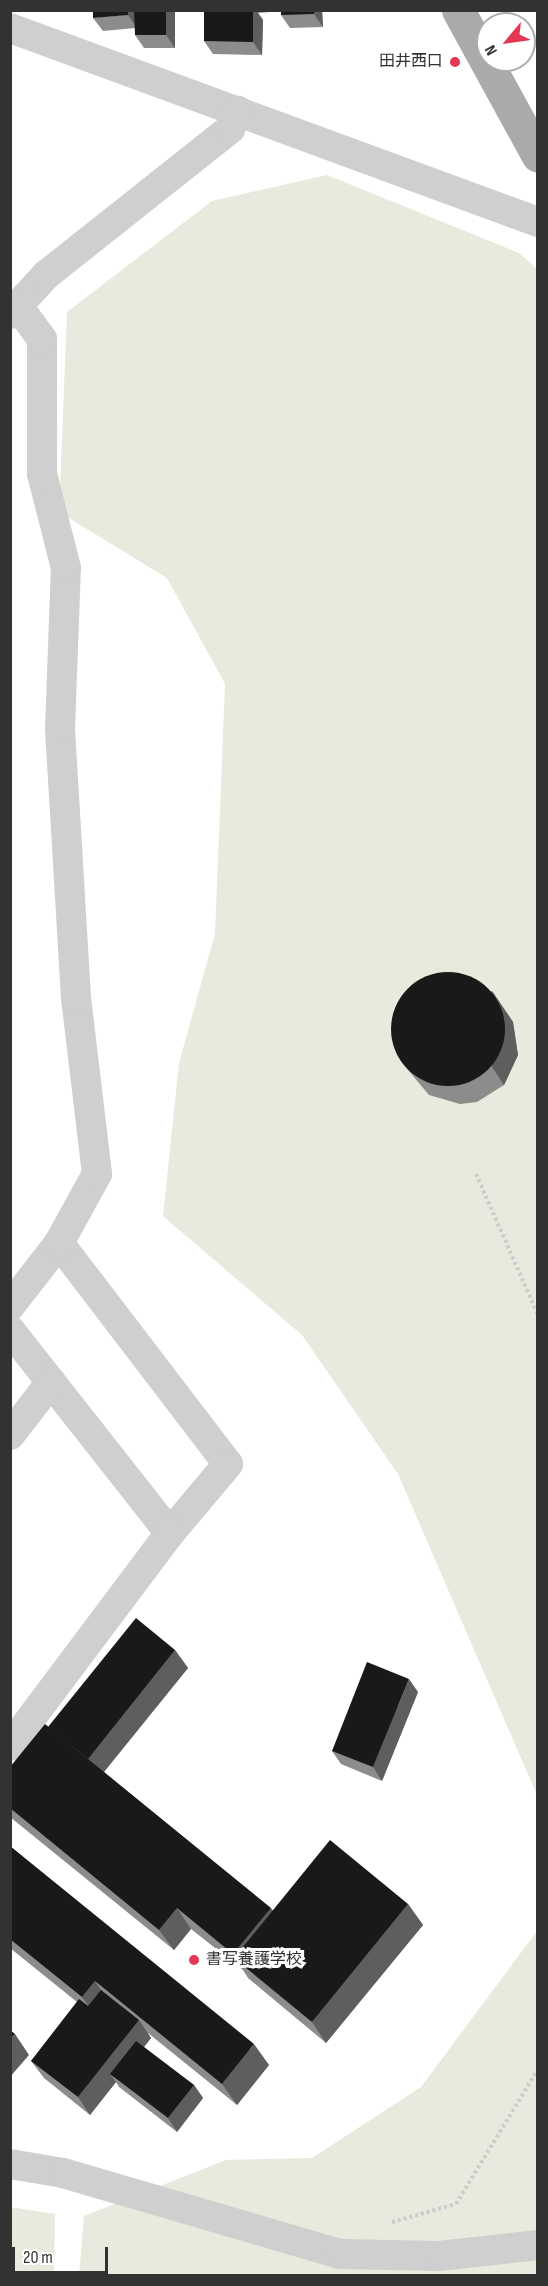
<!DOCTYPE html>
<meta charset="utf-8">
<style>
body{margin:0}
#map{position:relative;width:548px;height:2286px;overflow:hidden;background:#fff;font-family:"Sofia Sans Condensed","Noto Sans JP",sans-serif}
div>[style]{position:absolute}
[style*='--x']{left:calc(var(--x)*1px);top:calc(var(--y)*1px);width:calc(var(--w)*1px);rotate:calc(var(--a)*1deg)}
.green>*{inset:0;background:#e6ebdd}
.path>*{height:4px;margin-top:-2px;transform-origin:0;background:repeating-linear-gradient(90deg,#ccc 0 3px,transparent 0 6px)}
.minor>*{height:30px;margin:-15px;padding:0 15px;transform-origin:15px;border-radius:15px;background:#cfcfcf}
.primary>*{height:33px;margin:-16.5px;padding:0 16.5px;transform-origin:16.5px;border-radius:16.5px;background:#aaa}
.wall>*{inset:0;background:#8c8c8c}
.shaded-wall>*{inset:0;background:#5e5e5e}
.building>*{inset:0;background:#191919}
.round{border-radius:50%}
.dots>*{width:16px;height:16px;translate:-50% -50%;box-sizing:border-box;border:3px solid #fff;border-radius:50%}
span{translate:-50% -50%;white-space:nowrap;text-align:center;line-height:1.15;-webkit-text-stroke:6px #fff;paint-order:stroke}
.poi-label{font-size:16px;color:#323232}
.right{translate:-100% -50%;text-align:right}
.left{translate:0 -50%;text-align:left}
.frame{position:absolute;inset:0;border:12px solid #323232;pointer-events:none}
.north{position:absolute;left:476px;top:12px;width:60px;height:60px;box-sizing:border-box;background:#fff;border:2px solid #adadad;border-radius:50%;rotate:241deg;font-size:16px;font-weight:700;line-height:24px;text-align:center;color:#323232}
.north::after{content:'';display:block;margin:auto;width:21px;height:27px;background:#e43852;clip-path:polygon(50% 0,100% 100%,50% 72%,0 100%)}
.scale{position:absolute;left:12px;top:2247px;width:96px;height:27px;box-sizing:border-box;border:3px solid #323232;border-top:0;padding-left:8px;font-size:18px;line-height:21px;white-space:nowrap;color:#323232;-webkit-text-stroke:4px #fff;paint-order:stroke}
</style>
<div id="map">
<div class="green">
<div style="clip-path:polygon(327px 175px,519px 253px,537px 269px,537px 1795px,398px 1474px,302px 1335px,163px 1216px,179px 1063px,215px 934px,225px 684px,167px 578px,59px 512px,67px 312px,212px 201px)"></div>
<div style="clip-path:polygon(537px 1931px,537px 2275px,79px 2276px,84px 2216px,226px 2160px,312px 2158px,421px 2087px)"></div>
<div style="clip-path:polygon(10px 2207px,55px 2214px,54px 2275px,11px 2275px)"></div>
</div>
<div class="path">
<div style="--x:476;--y:1174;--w:154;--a:66.3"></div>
<div style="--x:392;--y:2222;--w:66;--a:-15.7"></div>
<div style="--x:456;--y:2204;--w:158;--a:-58.7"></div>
</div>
<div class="minor">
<div style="--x:10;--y:28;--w:563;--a:20.17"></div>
<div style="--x:10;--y:314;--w:53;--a:-47.3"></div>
<div style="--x:46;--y:275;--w:235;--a:-38.4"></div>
<div style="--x:230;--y:129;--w:20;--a:-66"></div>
<div style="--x:59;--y:1243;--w:278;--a:52.6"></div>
<div style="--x:228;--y:1464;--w:90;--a:130"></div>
<div style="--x:10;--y:1306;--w:80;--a:-52.1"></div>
<div style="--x:59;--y:1243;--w:79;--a:-61.2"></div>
<div style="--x:97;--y:1174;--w:177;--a:-96.8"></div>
<div style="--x:76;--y:998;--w:269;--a:-93.4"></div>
<div style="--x:60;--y:729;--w:161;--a:-87.9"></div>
<div style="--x:66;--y:568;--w:97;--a:-104.3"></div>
<div style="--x:42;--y:474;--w:135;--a:-90"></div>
<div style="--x:42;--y:339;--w:42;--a:-126.3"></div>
<div style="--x:10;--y:1330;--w:258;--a:51.8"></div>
<div style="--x:170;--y:1533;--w:266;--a:126.9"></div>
<div style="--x:10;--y:1435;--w:67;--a:-52.3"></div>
<div style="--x:10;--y:2164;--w:54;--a:9.6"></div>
<div style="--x:63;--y:2173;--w:289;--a:16.3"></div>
<div style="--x:340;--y:2254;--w:99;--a:1.2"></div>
<div style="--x:439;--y:2256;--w:100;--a:-6.3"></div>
</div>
<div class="primary">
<div style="--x:458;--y:10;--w:166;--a:61.3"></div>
</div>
<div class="wall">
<div style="clip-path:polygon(175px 10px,175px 48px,144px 48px,135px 35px,135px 28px,103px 31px,93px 18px)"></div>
<div style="clip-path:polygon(204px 10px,270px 10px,270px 12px,258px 13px,263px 20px,262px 55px,213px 54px,204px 41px)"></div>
<div style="clip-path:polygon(281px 10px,322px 10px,323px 27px,290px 28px,281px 15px)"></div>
<div style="clip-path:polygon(492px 991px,513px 1022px,518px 1055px,504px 1085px,477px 1102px,460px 1104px,429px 1095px,408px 1070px,396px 1053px)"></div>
<div style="clip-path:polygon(175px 1650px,188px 1668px,104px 1772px,272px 1910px,408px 1904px,423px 1925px,326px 2043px,248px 1978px,243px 1970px,191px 1929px,174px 1950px,10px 1817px,10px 1767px,48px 1727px)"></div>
<div style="clip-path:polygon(418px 1692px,382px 1781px,341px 1764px,332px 1751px)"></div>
<div style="clip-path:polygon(10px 1846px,269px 2065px,237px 2105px,148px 2033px,151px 2038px,144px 2047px,194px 2085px,203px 2098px,177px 2132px,119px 2087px,116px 2082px,90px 2115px,44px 2078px,31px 2061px,77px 2002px,10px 1948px)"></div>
</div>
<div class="shaded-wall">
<div style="clip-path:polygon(128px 10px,136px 10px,137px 28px,128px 15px)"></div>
<div style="clip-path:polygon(166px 10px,175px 10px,175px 48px,166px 35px)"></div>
<div style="clip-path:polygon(253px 10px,256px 10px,263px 20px,262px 55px,253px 42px)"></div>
<div style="clip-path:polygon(314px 10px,322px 10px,323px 27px,314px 14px)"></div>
<div style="clip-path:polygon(492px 991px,513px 1022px,518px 1055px,504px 1085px,492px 1067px)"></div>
<div style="clip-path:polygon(175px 1650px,188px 1668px,99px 1778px,87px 1760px)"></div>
<div style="clip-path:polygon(409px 1679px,418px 1692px,382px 1781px,373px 1767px)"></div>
<div style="clip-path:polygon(408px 1904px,423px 1925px,326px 2043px,312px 2022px)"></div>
<div style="clip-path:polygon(177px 1908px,191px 1929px,174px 1950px,159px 1930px)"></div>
<div style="clip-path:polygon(271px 1908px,285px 1929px,239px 1962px,233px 1954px)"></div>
<div style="clip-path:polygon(95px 1981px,109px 2002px,97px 2018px,82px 1997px)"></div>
<div style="clip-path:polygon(139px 2020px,151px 2038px,118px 2080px,110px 2074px,116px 2082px,90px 2115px,78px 2097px)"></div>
<div style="clip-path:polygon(15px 2034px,29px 2055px,10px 2077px,10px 2039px)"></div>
<div style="clip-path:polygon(254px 2044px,269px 2065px,237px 2105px,222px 2084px)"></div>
<div style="clip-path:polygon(194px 2085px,203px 2098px,177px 2132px,168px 2118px)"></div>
</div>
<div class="building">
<div style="clip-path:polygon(93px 10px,128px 10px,128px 15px,93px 18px)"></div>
<div style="clip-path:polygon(134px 10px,166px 10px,166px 35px,135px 35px)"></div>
<div style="clip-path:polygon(204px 10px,253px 10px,253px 42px,204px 41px)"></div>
<div style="clip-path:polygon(281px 10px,314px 10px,314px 14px,281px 15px)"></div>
<div class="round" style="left:391px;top:972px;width:114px;height:114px"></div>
<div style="clip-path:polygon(136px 1618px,175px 1650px,88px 1759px,48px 1727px)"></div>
<div style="clip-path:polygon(367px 1662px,409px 1679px,373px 1767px,332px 1751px)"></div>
<div style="clip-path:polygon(45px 1724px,271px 1908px,233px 1954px,177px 1908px,159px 1930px,10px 1808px,10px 1767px)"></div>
<div style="clip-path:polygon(330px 1840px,408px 1904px,312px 2022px,234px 1958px)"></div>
<div style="clip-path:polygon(10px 1846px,254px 2044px,222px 2084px,95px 1981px,82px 1997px,10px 1939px)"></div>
<div style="clip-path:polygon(101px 1990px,139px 2020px,78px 2097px,31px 2061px,79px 1999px,88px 2006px)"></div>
<div style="clip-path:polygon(10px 2030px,15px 2034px,10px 2039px)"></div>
<div style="clip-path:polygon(136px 2041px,194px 2085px,168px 2118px,110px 2074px)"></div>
</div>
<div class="dots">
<div style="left:455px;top:62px;background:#e43852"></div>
<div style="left:194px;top:1960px;background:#e43852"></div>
</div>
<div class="poi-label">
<span class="right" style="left:443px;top:62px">田井西口</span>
<span class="left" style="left:206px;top:1960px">書写養護学校</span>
</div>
<div class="frame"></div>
<div class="north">N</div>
<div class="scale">20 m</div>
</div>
